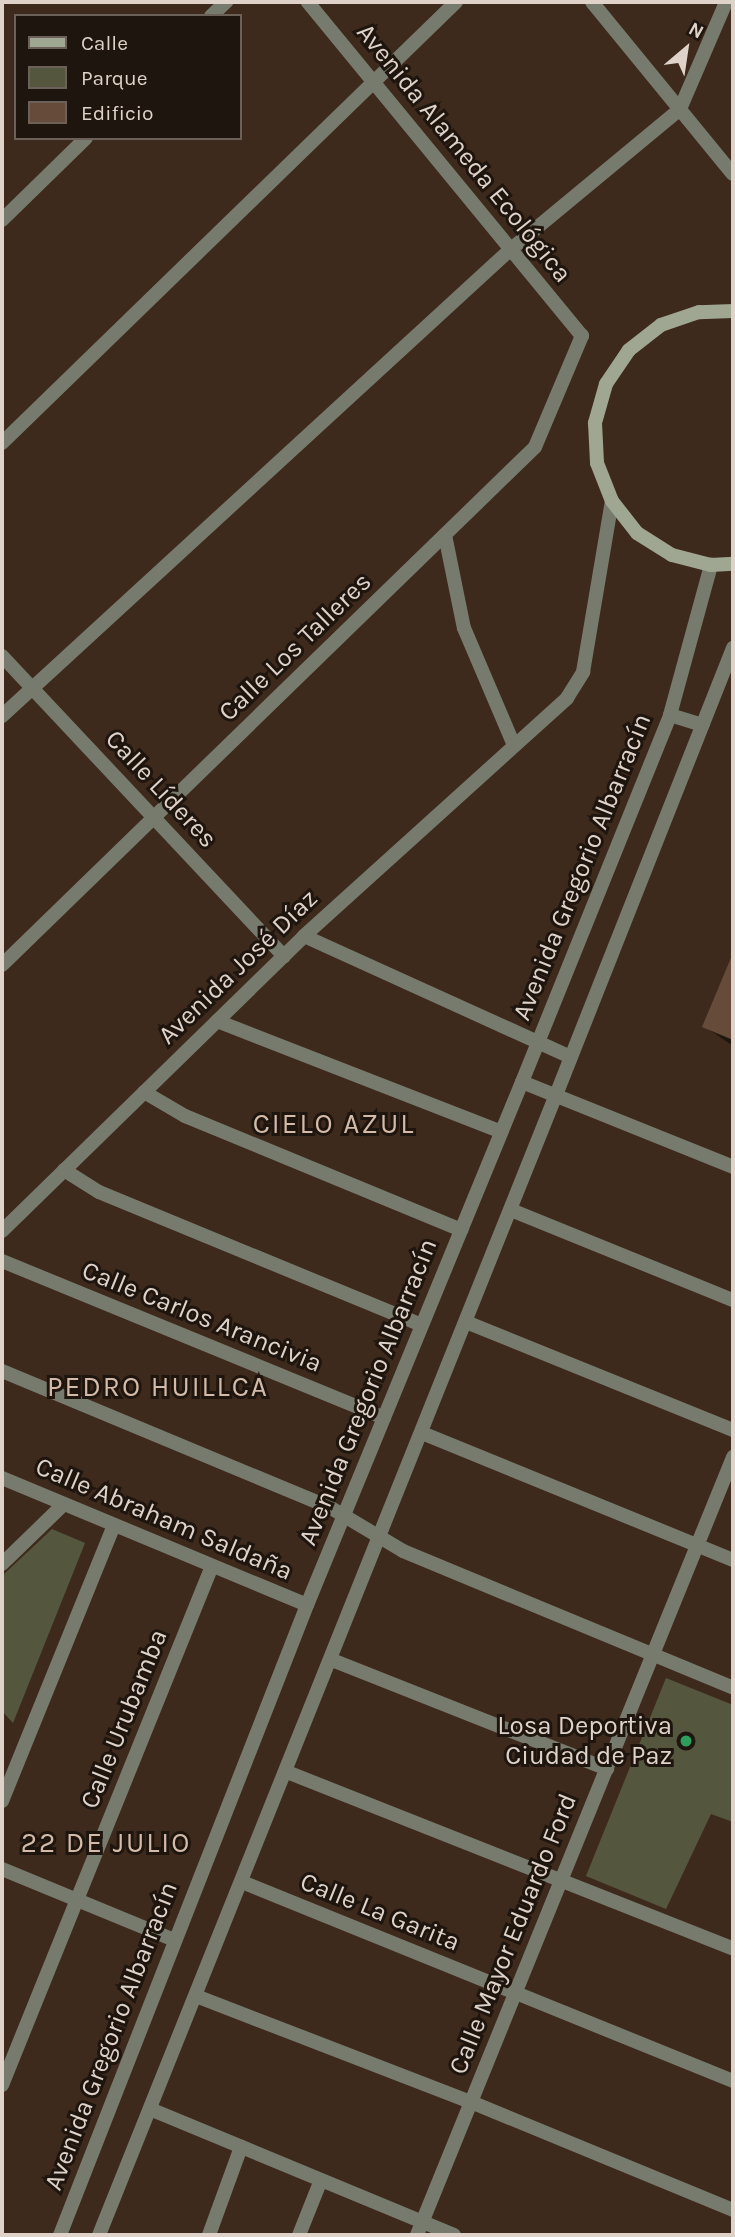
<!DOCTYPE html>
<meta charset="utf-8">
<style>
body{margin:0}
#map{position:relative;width:735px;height:2237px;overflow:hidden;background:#3e2a1c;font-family:Karla,sans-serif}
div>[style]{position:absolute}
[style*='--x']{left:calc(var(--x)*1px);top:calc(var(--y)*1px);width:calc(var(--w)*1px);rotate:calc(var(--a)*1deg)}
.green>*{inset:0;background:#54573e}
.shadow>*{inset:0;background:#0007}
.building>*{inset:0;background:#664b3a}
.minor>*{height:14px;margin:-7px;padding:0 7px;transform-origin:7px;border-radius:7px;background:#777b6e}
.tertiary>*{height:14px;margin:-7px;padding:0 7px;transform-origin:7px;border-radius:7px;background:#777b6e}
.secondary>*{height:14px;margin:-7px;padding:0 7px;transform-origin:7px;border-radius:7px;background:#9fa692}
.dots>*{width:19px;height:19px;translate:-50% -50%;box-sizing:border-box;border:4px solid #1e150f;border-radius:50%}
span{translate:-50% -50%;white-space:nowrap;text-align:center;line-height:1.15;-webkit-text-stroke:6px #1e150f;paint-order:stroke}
.street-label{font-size:26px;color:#dfd2c9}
.poi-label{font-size:26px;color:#dfd2c9}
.right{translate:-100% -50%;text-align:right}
.neighbourhood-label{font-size:28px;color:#d4bba9;letter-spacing:2px}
.frame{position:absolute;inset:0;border:4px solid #dfd2c9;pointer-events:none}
.legend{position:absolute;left:14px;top:14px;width:228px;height:126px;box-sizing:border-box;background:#1e150f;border:2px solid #6b6159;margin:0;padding:9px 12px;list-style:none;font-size:21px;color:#dfd2c9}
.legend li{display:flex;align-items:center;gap:14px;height:35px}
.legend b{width:35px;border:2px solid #6b6159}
.north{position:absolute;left:651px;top:14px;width:70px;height:70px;-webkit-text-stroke:5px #1e150f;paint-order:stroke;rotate:29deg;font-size:19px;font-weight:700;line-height:28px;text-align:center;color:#dfd2c9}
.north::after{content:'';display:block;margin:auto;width:24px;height:32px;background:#dfd2c9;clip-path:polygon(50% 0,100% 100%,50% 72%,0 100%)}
</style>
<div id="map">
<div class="green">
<div style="clip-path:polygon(52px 1529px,85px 1543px,13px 1723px,2px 1711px,2px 1576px)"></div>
<div style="clip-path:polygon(666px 1678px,733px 1705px,733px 1822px,711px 1814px,666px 1909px,586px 1876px)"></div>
</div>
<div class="shadow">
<div style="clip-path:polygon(733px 957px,733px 1046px,704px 1026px)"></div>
</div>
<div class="building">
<div style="clip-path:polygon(733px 953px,733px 1040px,702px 1027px)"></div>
</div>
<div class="minor">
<div style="--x:211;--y:16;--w:21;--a:-43"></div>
<div style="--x:2;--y:220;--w:117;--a:-44.3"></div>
<div style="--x:2;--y:443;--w:633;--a:-44.17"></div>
<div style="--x:445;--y:535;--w:95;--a:78.5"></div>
<div style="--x:464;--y:628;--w:125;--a:66.9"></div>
<div style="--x:2;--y:656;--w:412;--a:46.8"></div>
<div style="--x:670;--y:715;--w:34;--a:17"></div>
<div style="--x:2;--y:716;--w:691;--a:-42.54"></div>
<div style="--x:511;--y:249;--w:219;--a:-39.6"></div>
<div style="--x:680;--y:109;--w:116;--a:-66.7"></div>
<div style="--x:304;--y:936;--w:293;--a:24.4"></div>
<div style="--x:2;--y:965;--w:743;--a:-44.18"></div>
<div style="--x:535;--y:447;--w:121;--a:-67.1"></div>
<div style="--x:582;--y:336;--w:432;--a:-129.4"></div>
<div style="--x:217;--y:1021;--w:305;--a:21.3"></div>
<div style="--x:522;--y:1082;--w:396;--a:-68"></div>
<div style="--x:670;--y:715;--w:156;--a:-74.7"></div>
<div style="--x:144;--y:1092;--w:48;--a:30.3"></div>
<div style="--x:185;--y:1116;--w:299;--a:22.4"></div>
<div style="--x:556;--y:1095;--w:481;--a:-68.4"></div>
<div style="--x:64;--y:1170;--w:41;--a:32.2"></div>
<div style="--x:99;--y:1192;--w:349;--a:22.4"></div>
<div style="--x:511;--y:1210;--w:240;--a:22.1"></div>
<div style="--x:2;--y:1231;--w:422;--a:-44.3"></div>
<div style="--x:304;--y:936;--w:355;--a:-42.1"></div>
<div style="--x:567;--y:698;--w:31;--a:-58"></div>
<div style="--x:583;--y:672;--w:173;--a:-80.4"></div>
<div style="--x:2;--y:1261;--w:413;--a:22.3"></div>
<div style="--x:466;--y:1322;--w:288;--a:22"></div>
<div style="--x:2;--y:1371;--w:356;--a:22.6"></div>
<div style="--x:331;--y:1508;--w:84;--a:30.8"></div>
<div style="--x:403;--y:1551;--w:357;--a:22.5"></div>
<div style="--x:422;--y:1433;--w:336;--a:22.2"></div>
<div style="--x:2;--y:1478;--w:330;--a:22.6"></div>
<div style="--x:2;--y:1564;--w:86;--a:-44.1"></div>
<div style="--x:332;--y:1660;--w:296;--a:21.6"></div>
<div style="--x:287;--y:1772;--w:480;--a:21.6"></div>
<div style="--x:2;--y:1801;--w:298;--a:-67.9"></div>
<div style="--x:2;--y:1869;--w:186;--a:22.4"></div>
<div style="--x:242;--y:1882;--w:530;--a:22.06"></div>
<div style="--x:196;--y:1996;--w:295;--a:21.1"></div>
<div style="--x:471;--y:2102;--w:283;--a:22.4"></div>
<div style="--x:2;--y:2085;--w:560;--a:-67.97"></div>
<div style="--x:150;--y:2109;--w:329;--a:22.5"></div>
<div style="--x:209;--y:2235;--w:94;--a:-70"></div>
<div style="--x:299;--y:2235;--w:59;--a:-68.2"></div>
<div style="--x:417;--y:2235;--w:840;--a:-67.89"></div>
</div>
<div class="tertiary">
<div style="--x:592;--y:2;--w:222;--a:50.7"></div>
<div style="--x:60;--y:2235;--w:677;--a:-68.59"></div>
<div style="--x:307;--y:1605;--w:565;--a:-67.65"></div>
<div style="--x:522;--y:1082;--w:227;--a:21.9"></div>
<div style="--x:99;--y:2235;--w:1228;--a:-68.16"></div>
</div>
<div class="secondary">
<div style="--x:733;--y:311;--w:34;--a:178"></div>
<div style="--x:699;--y:312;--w:40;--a:161.1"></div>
<div style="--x:661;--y:325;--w:41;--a:142"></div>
<div style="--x:629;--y:350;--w:41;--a:124.1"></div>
<div style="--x:606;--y:384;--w:41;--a:105.8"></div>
<div style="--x:595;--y:423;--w:40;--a:87.1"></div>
<div style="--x:597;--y:463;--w:41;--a:68.5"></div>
<div style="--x:612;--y:501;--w:41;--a:52"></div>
<div style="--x:637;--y:533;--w:41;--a:32.2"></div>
<div style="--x:672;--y:555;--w:40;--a:14.4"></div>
<div style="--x:711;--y:565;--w:22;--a:-3"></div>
</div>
<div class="dots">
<div style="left:686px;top:1741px;background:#2e9e5b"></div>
</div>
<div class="street-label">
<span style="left:464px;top:153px;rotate:51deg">Avenida Alameda Ecológica</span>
<span style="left:295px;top:647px;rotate:-44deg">Calle Los Talleres</span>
<span style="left:161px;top:789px;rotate:47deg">Calle Líderes</span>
<span style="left:582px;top:867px;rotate:-68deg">Avenida Gregorio Albarracín</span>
<span style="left:238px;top:967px;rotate:-44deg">Avenida José Díaz</span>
<span style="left:202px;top:1317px;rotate:22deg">Calle Carlos Arancivia</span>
<span style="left:368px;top:1392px;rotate:-68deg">Avenida Gregorio Albarracín</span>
<span style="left:164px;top:1519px;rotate:23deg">Calle Abraham Saldaña</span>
<span style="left:124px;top:1719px;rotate:-68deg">Calle Urubamba</span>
<span style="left:380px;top:1912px;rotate:22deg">Calle La Garita</span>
<span style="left:513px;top:1934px;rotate:-68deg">Calle Mayor Eduardo Ford</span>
<span style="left:111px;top:2036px;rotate:-69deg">Avenida Gregorio Albarracín</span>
</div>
<div class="poi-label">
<span class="right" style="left:672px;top:1741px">Losa Deportiva<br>Ciudad de Paz</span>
</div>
<div class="neighbourhood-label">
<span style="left:334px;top:1124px">CIELO AZUL</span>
<span style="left:158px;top:1387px">PEDRO HUILLCA</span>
<span style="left:106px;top:1843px">22 DE JULIO</span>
</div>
<div class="frame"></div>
<ul class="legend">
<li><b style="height:9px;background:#9fa692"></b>Calle</li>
<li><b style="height:19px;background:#54573e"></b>Parque</li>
<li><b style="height:19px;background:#664b3a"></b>Edificio</li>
</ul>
<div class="north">N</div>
</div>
